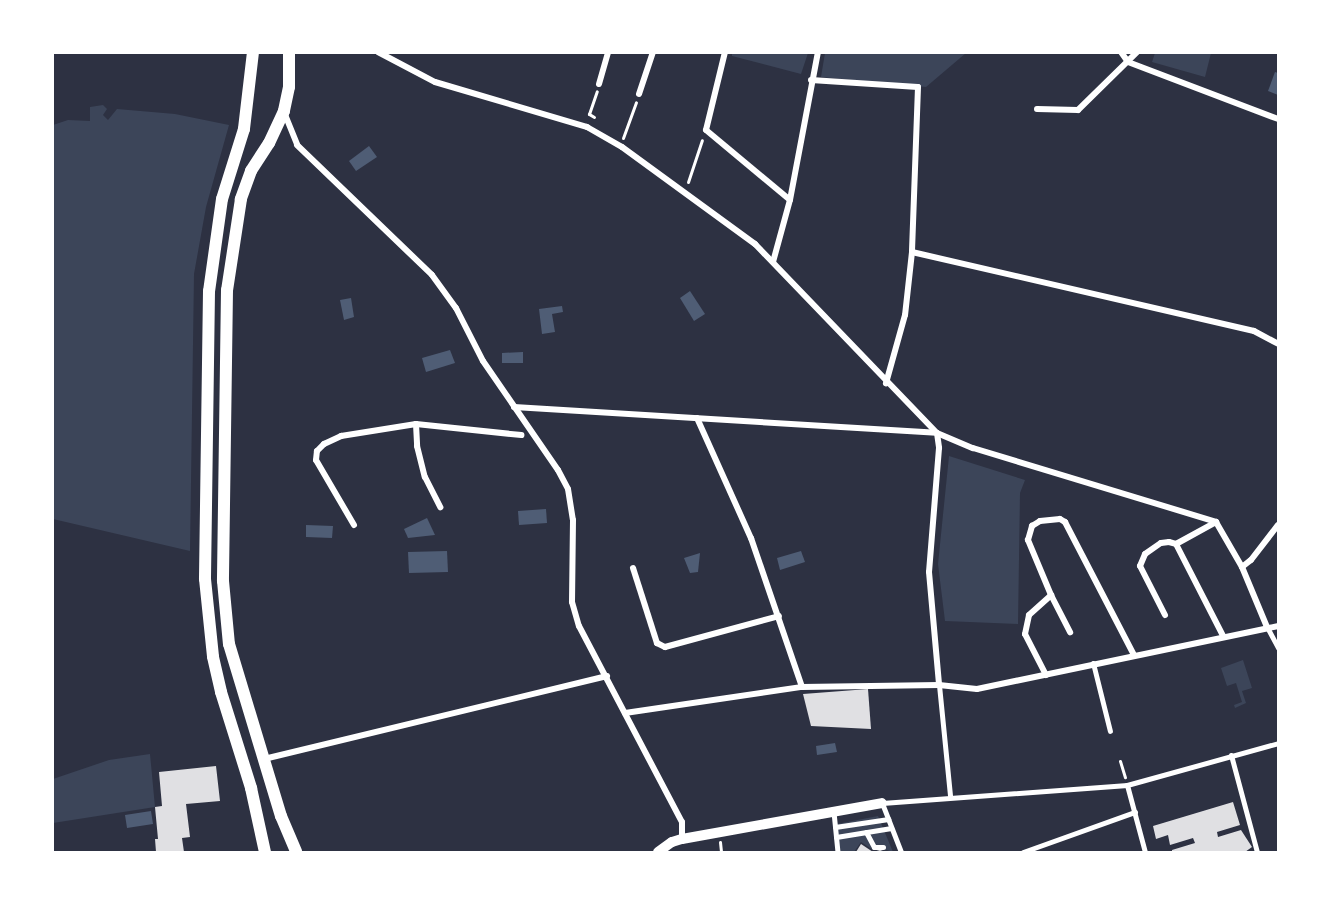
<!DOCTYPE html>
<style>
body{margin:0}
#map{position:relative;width:1331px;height:905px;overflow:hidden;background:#2d3142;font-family:Rubik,sans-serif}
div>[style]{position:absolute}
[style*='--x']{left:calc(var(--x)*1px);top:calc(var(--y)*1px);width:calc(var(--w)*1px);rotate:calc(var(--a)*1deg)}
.green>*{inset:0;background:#3c4559}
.water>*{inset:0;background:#4f5d75}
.building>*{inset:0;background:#e0e0e3}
.path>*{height:3px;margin:-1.5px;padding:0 1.5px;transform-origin:1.5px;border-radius:1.5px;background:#fff}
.service>*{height:4.5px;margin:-2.25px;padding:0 2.25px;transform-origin:2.25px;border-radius:2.25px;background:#fff}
.pedestrian>*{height:5px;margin:-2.5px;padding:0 2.5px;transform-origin:2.5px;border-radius:2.5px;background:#fff}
.minor>*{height:6px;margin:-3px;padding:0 3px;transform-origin:3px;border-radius:3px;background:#fff}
.tertiary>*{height:10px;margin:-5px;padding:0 5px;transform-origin:5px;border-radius:5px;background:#fff}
.secondary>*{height:12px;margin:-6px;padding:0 6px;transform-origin:6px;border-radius:6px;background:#fff}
span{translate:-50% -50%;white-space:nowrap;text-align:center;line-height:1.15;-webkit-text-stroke:6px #fff;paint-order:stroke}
.frame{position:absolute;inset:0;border:54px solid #fff;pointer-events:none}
</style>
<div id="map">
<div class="green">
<div style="clip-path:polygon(732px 53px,732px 52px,808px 53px,801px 74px,732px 56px)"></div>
<div style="clip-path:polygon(825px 53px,966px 53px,926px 87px,821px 77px)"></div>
<div style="clip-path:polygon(1155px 53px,1155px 52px,1211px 53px,1205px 77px,1152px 62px)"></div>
<div style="clip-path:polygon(103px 105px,107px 109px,103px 115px,108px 120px,117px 109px,175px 114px,229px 125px,206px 207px,194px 274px,190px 551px,53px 519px,53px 125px,68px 120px,90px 121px,90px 107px)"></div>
<div style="clip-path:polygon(949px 456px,1025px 480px,1020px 493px,1018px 624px,945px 621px,938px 564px)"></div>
<div style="clip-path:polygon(1243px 660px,1252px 688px,1242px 691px,1246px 703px,1235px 708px,1234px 705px,1242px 702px,1236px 683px,1227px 686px,1221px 668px)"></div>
<div style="clip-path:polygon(150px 754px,155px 807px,53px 823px,53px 779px,109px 760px)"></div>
<div style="clip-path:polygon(878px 816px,893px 852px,881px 848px,873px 850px,861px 842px,854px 852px,840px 852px,837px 824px)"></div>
</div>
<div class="water">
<div style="clip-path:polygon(1275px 72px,1278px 73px,1278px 95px,1268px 91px)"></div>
<div style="clip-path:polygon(369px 146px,377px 157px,356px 171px,349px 161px)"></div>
<div style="clip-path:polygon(690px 291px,705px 314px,694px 321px,680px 298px)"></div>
<div style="clip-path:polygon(351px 298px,354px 317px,344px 320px,340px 300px)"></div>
<div style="clip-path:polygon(562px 306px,563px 312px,552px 314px,555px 332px,542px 334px,539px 309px)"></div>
<div style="clip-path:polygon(450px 350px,455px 363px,426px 372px,422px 358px)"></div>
<div style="clip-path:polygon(523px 352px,523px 363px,502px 363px,502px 353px)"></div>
<div style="clip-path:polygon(546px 509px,547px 523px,519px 525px,518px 511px)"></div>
<div style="clip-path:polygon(427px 518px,435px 535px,408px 538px,404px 529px)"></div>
<div style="clip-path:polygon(306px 525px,333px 526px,332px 538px,306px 537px)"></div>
<div style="clip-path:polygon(447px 551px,448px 572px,409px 573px,408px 552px)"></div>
<div style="clip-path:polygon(801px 551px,805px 562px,780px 570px,777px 558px)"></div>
<div style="clip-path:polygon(700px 553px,698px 572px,690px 573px,684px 558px)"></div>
<div style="clip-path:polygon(835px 743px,837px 752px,817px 755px,816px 746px)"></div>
<div style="clip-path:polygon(151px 811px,153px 824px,127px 828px,125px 815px)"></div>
</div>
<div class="building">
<div style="clip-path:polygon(868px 689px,871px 729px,811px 726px,803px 694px)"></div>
<div style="clip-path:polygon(216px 766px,220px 801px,186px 804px,190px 837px,182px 838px,184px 852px,156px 852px,155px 839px,158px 839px,155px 807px,162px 806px,159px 772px)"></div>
<div style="clip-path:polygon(1233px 802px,1240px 825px,1217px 832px,1218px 837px,1241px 830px,1252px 847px,1245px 852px,1172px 852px,1172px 850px,1195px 843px,1193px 838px,1170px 845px,1168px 835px,1156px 839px,1153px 826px)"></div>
<div style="clip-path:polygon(861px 844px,873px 852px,880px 850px,886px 852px,856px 852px)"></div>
</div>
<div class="path">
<div style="--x:594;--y:117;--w:6;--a:-149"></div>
<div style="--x:589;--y:114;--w:24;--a:-71"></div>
<div style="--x:623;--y:138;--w:38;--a:-70"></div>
<div style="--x:688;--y:182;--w:44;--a:-71.6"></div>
<div style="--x:1120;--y:761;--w:17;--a:73"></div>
<div style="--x:720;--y:842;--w:10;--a:84"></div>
</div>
<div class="service">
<div style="--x:834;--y:812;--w:40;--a:84.3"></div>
</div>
<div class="pedestrian">
<div style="--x:1267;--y:627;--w:24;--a:62"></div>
<div style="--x:1093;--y:663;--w:70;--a:76"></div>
<div style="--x:939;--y:685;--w:112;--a:84.3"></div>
<div style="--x:1231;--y:755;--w:100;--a:75"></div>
<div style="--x:1127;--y:785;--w:69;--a:75"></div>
<div style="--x:835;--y:827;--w:54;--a:-8.6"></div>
<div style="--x:866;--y:832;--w:17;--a:62"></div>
<div style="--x:874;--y:847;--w:9;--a:0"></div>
<div style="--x:836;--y:837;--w:56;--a:-9.3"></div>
<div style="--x:901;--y:852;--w:53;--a:-111.2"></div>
<div style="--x:882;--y:803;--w:246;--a:-4.2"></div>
<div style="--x:1127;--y:785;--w:157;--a:-15.5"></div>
<div style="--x:1023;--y:852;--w:119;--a:-19.7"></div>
</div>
<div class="minor">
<div style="--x:378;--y:52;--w:64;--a:27.8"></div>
<div style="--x:435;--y:82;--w:159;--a:16.5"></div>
<div style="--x:587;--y:127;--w:40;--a:29.7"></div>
<div style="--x:622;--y:147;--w:165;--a:36.1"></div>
<div style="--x:755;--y:244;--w:262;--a:46.1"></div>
<div style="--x:937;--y:433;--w:39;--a:23"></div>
<div style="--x:973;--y:448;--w:254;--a:16.9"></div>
<div style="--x:1216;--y:522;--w:52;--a:60"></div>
<div style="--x:1242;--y:567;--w:65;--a:67.4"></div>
<div style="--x:725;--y:52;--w:80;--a:103.7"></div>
<div style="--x:706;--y:130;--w:109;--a:39.8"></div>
<div style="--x:1121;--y:52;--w:12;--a:55"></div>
<div style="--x:1128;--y:62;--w:160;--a:20.8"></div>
<div style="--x:811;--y:80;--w:107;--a:3.7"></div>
<div style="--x:918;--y:87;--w:165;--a:92.1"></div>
<div style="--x:912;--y:252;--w:63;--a:96.3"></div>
<div style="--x:905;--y:315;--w:71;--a:105.6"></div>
<div style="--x:599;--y:84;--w:33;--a:-74"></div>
<div style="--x:639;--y:94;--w:44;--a:-71.6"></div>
<div style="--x:1037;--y:109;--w:41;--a:1.4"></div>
<div style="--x:1078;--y:110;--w:83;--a:-44.5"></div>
<div style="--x:284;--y:112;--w:35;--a:68"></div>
<div style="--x:297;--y:145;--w:187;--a:43.9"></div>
<div style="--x:432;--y:275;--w:41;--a:54"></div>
<div style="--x:456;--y:308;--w:59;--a:63"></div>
<div style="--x:483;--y:361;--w:132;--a:55.5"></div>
<div style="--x:558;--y:470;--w:21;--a:62"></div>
<div style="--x:568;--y:489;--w:31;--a:81"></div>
<div style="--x:573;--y:520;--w:82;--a:90.7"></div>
<div style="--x:572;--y:602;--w:25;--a:74"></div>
<div style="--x:579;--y:626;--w:221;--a:62.3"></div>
<div style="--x:682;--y:822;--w:17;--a:90"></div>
<div style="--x:912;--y:252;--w:351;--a:13"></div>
<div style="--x:1254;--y:331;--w:27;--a:28"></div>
<div style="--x:773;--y:262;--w:64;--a:-74.7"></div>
<div style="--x:790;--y:200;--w:151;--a:-79.3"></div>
<div style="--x:514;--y:407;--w:423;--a:3.5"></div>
<div style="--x:697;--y:418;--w:132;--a:65.8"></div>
<div style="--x:751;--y:538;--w:157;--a:71.1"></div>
<div style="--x:416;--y:424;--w:22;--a:87"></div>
<div style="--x:417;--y:446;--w:32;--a:76"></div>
<div style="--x:425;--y:477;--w:34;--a:63"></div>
<div style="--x:937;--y:433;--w:15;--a:82"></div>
<div style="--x:939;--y:448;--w:124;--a:94.6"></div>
<div style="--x:929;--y:572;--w:113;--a:84.9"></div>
<div style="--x:354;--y:525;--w:75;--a:-120.3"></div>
<div style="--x:316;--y:460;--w:9;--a:-84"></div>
<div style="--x:317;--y:451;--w:10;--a:-45"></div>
<div style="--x:324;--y:444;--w:19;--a:-25"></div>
<div style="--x:341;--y:436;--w:76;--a:-9.1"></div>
<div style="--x:416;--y:424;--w:106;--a:6"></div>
<div style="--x:1176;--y:544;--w:46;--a:-28.8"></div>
<div style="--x:1242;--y:567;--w:11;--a:-38"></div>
<div style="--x:1251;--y:560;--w:44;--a:-52.4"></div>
<div style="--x:633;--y:568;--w:79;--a:72.3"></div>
<div style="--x:657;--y:643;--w:9;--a:27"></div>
<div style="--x:665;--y:647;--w:118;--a:-15.2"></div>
<div style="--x:1051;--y:595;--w:42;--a:62.8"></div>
<div style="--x:1165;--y:615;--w:55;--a:-117"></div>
<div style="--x:1140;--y:566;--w:13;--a:-67"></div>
<div style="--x:1145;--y:554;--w:19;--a:-35"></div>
<div style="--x:1161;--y:543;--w:8;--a:-7"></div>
<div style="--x:1169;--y:542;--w:7;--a:16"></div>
<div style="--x:1176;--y:544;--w:103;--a:62.9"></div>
<div style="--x:1046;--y:675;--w:46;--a:-117.1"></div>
<div style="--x:1025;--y:634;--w:19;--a:-78"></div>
<div style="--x:1029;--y:615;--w:30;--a:-42"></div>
<div style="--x:1051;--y:595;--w:60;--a:-112.7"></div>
<div style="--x:1028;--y:540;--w:15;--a:-74"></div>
<div style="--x:1032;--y:526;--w:9;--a:-32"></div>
<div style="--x:1040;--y:521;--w:20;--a:-6"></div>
<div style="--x:1060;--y:519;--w:6;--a:31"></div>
<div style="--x:1065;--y:522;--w:150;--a:62.6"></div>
<div style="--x:625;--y:713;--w:179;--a:-8.4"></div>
<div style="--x:802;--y:687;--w:137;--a:-0.8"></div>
<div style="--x:939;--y:685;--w:38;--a:6"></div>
<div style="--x:977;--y:689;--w:308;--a:-11.8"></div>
<div style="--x:264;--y:759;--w:353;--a:-13.6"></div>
</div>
<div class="tertiary">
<div style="--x:658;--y:852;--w:17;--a:-36"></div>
<div style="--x:672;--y:842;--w:10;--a:-17"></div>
<div style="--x:682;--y:839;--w:203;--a:-10.2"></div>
</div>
<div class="secondary">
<div style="--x:253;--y:52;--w:78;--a:96.7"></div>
<div style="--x:244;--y:129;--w:73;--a:107.4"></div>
<div style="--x:222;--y:199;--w:93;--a:98"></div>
<div style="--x:209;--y:291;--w:288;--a:90.8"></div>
<div style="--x:205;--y:579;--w:78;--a:84.1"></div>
<div style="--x:213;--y:657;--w:36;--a:77"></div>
<div style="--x:221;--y:692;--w:101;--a:72.6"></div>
<div style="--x:251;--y:788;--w:66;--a:77.7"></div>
<div style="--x:289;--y:52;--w:35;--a:90"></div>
<div style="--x:289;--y:87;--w:25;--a:102"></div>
<div style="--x:284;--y:111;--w:35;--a:115"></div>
<div style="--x:269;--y:143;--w:33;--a:123"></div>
<div style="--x:251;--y:171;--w:30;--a:110"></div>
<div style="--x:241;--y:199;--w:92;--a:98.7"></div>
<div style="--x:227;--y:290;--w:291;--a:90.8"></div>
<div style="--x:223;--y:581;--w:63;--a:84.6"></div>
<div style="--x:229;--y:644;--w:180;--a:73.2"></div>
<div style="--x:281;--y:816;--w:39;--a:67"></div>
</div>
<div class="frame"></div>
</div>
